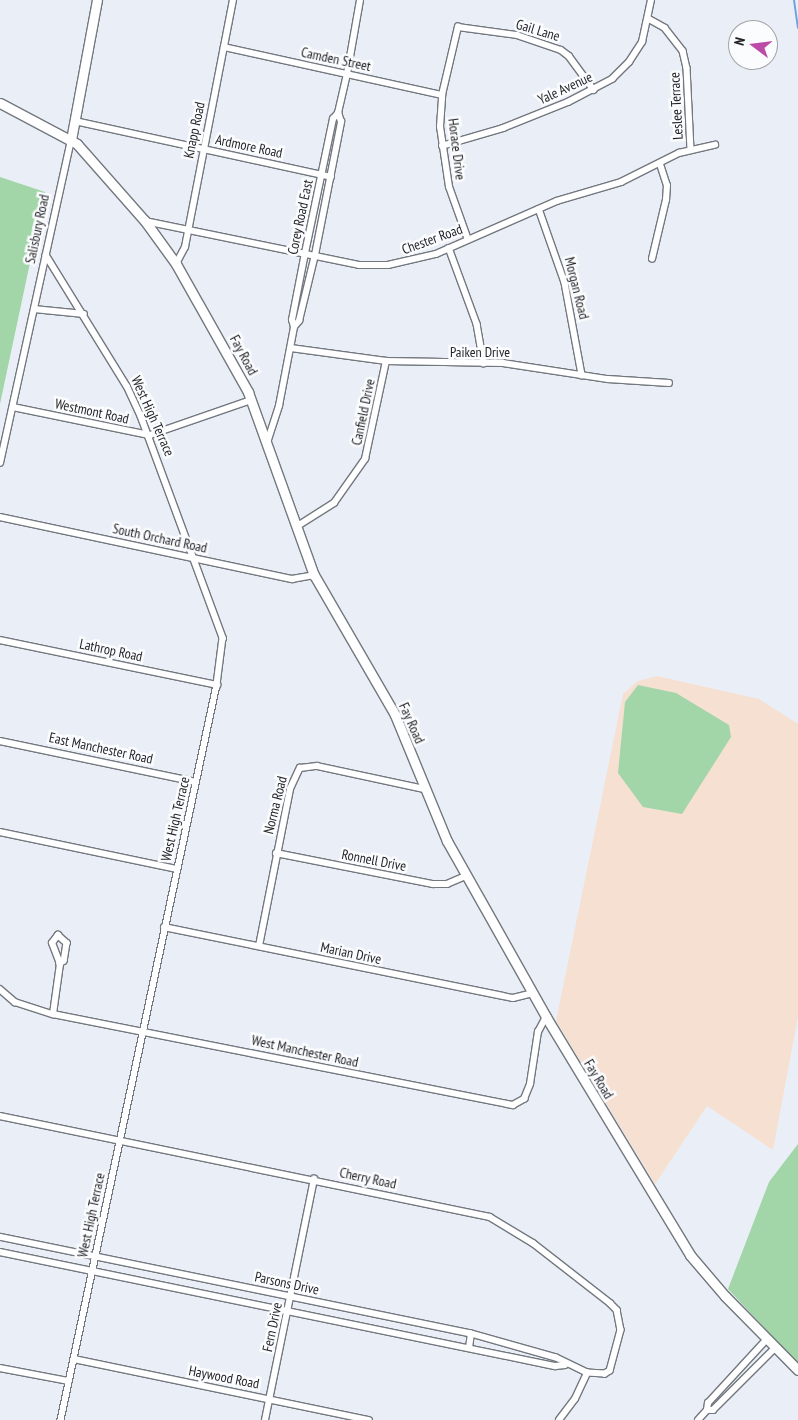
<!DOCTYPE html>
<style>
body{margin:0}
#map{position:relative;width:798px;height:1420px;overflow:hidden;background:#eaeff7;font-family:"PT Sans Narrow",sans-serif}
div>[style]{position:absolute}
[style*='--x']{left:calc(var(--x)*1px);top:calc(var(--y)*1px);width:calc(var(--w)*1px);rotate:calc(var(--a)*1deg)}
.education>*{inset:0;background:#f6e0d2}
.green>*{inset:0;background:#a2d5a8}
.stream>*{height:2px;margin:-1px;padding:0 1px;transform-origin:1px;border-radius:1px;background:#6ea5e3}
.roads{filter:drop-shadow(1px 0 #73787f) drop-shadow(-1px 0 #73787f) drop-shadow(0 1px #73787f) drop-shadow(0 -1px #73787f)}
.street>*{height:5.5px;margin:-2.75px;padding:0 2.75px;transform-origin:2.75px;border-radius:2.75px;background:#fff}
.secondary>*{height:9px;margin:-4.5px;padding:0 4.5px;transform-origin:4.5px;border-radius:4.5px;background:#fff}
span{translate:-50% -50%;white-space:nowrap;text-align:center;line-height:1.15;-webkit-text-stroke:5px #fbfcfe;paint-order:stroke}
.street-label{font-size:14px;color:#1f2124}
.north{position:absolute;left:728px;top:20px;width:50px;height:50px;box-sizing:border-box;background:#fbfcfe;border:1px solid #a3a4a7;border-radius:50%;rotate:285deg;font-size:14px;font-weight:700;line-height:20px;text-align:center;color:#1f2124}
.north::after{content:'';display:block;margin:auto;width:18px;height:22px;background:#bc4ba7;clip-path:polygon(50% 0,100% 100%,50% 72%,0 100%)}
</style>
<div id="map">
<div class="education">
<div style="clip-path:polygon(657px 676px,759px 699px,798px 724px,798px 1017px,773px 1150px,707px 1106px,655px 1184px,556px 1021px,623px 694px,638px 681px)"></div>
</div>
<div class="green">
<div style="clip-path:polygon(0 177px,45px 192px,0 404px)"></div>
<div style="clip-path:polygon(638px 685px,676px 693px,729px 725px,731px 737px,682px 814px,643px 807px,618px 773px,625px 702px)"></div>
<div style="clip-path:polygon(798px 1144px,798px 1364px,728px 1289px,769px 1182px)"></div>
</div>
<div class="stream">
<div style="--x:794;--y:0;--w:28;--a:82"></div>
</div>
<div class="roads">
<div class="street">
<div style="--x:649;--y:19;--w:18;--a:29"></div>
<div style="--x:665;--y:28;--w:29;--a:52"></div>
<div style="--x:683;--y:51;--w:17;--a:77"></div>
<div style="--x:687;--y:68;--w:81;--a:87.2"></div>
<div style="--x:224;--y:47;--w:223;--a:12.4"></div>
<div style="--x:75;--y:121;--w:262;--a:12.3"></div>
<div style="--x:442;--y:146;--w:64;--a:-16.4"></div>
<div style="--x:503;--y:128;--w:70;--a:-21.8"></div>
<div style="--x:568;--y:102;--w:50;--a:-27.6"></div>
<div style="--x:612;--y:79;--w:24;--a:-45"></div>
<div style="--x:629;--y:62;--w:24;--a:-57"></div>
<div style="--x:642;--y:42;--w:43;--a:-77.9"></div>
<div style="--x:539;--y:209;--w:78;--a:70.6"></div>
<div style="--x:565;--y:283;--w:94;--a:79.5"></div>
<div style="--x:145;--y:221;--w:218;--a:11.6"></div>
<div style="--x:359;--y:265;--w:29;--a:0"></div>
<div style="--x:388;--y:265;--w:49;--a:-12.9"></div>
<div style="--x:436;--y:254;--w:132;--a:-23.7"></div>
<div style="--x:557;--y:201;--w:67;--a:-16.5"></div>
<div style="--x:621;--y:182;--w:65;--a:-26.6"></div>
<div style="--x:679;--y:153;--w:37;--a:-13"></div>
<div style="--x:468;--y:240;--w:56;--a:-109.7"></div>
<div style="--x:449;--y:187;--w:61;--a:-98.5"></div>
<div style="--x:440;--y:127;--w:32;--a:-86"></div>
<div style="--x:442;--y:95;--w:70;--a:-76.8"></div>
<div style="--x:458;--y:27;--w:60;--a:7.7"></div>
<div style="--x:517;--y:35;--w:46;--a:18.8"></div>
<div style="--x:561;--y:50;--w:10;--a:37"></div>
<div style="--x:569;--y:56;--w:42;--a:53.7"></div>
<div style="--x:449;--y:248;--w:81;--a:69.8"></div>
<div style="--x:477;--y:324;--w:40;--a:80"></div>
<div style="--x:46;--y:255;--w:154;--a:58.3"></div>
<div style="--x:127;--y:386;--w:33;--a:65"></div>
<div style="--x:141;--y:416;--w:237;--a:69.7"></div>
<div style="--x:223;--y:638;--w:47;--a:97.3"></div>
<div style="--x:217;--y:685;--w:751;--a:101.98"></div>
<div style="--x:652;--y:259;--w:61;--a:-76.7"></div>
<div style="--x:666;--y:200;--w:14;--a:-86"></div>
<div style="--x:667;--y:186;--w:23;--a:-108"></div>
<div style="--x:176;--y:264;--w:19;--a:-62"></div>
<div style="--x:185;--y:247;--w:252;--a:-79"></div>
<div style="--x:34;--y:309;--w:50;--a:5.7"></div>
<div style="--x:294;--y:327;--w:7;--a:-106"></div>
<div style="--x:292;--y:320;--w:68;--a:-79"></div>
<div style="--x:305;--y:253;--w:137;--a:-78.2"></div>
<div style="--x:333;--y:119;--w:8;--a:-50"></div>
<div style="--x:338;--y:113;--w:40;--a:-77"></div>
<div style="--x:347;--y:74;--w:75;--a:-80"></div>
<div style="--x:291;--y:348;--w:96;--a:7.8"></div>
<div style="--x:386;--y:361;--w:117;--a:1"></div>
<div style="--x:503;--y:363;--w:106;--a:8.7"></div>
<div style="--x:608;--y:379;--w:61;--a:3.8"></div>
<div style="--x:13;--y:407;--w:140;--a:11.6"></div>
<div style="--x:150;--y:435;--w:107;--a:-19.1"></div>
<div style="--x:267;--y:443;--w:39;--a:-72"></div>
<div style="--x:279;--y:406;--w:80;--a:-79.2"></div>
<div style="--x:294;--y:327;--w:8;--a:-50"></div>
<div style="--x:299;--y:321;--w:68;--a:-76.4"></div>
<div style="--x:315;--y:255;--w:136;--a:-78.9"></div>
<div style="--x:341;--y:122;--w:9;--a:-108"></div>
<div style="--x:0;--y:463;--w:331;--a:-77.6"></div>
<div style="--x:0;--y:517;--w:299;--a:12"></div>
<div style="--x:292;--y:579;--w:22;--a:-10"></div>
<div style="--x:296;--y:527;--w:45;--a:-32.3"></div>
<div style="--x:334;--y:503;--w:54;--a:-54.8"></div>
<div style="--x:365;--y:459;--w:100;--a:-77.9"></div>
<div style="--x:0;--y:640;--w:222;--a:11.7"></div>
<div style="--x:0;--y:741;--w:200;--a:11.8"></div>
<div style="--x:0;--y:832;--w:181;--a:11.8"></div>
<div style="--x:276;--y:853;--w:160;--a:11.2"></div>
<div style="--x:433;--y:884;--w:14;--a:0"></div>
<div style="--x:447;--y:884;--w:21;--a:-23"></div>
<div style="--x:164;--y:927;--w:356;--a:11.5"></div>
<div style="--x:513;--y:998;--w:21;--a:-14"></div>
<div style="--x:58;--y:935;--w:12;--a:42"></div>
<div style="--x:67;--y:943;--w:18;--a:99"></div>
<div style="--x:64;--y:961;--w:5;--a:143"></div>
<div style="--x:60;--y:964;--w:22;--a:-111"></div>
<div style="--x:52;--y:943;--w:10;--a:-53"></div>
<div style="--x:259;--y:946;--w:160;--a:-78.8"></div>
<div style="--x:290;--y:789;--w:23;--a:-65"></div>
<div style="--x:300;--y:768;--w:17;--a:-7"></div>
<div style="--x:317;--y:766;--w:109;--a:12.1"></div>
<div style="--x:0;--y:989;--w:20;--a:41"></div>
<div style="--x:15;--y:1002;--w:40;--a:18"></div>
<div style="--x:53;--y:1014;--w:469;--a:11.2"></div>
<div style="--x:513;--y:1105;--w:13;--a:-29"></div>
<div style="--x:524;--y:1099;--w:16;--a:-68"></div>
<div style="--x:530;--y:1084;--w:53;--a:-81.3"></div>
<div style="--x:538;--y:1032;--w:17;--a:-62"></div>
<div style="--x:53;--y:1014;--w:50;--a:-82"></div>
<div style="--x:0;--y:1116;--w:500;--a:11.65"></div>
<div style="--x:490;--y:1217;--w:50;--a:31.2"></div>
<div style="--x:533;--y:1243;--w:98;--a:37.9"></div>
<div style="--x:610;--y:1303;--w:10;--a:45"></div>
<div style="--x:617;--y:1310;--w:20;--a:79"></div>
<div style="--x:621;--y:1330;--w:42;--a:105"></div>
<div style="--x:610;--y:1371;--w:6;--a:149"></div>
<div style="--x:605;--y:1374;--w:18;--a:-177"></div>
<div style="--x:587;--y:1373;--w:34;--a:-154"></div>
<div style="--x:556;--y:1358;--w:88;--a:-164.2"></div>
<div style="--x:471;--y:1334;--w:481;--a:-168.4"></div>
<div style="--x:0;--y:1252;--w:567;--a:11.61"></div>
<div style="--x:555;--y:1366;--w:10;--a:-6"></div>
<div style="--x:469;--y:1348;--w:14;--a:-82"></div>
<div style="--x:74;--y:1359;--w:301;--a:11.7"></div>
<div style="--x:0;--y:1368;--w:70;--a:10.7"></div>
<div style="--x:707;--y:1410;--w:7;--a:-82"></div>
<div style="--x:708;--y:1403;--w:87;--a:-47.3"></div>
<div style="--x:265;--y:1420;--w:246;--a:-78.5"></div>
<div style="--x:559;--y:1420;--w:26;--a:-53"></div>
<div style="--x:575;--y:1399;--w:29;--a:-65"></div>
<div style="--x:698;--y:1420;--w:13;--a:-48"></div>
<div style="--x:707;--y:1410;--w:6;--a:0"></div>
<div style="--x:713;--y:1410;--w:88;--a:-45"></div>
</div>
<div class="secondary">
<div style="--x:0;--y:103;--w:87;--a:28"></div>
<div style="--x:77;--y:144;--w:103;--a:48.6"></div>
<div style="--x:145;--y:221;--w:53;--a:54.2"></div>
<div style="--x:176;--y:264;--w:147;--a:60.6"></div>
<div style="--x:248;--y:392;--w:195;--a:70.2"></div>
<div style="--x:314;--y:575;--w:162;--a:59.9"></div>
<div style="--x:395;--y:715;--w:136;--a:67.6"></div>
<div style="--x:447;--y:841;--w:202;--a:60.6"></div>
<div style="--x:546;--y:1017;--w:278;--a:58.8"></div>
<div style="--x:690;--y:1255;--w:54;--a:49.5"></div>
<div style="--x:725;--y:1296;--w:104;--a:45.4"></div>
<div style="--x:71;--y:140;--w:142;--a:-79.5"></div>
</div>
</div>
<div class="street-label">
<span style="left:538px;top:30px;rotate:17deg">Gail Lane</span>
<span style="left:336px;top:59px;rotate:12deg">Camden Street</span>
<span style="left:565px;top:88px;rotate:-25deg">Yale Avenue</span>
<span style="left:676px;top:106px;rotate:-93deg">Leslee Terrace</span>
<span style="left:194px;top:130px;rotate:-78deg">Knapp Road</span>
<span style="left:249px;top:146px;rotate:12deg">Ardmore Road</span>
<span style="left:457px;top:149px;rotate:83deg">Horace Drive</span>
<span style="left:300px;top:217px;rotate:-78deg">Corey Road East</span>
<span style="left:37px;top:229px;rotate:-78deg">Salisbury Road</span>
<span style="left:432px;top:239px;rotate:-20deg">Chester Road</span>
<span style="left:577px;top:288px;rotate:76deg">Morgan Road</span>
<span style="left:480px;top:352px">Paiken Drive</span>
<span style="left:244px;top:355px;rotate:62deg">Fay Road</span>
<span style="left:92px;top:411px;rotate:12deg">Westmont Road</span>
<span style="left:363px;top:412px;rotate:-78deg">Canfield Drive</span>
<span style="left:153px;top:416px;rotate:66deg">West High Terrace</span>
<span style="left:160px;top:538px;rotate:12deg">South Orchard Road</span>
<span style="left:111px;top:650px;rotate:12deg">Lathrop Road</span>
<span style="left:412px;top:723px;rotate:66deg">Fay Road</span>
<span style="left:101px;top:748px;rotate:12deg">East Manchester Road</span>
<span style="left:275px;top:805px;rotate:-76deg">Norma Road</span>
<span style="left:175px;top:819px;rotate:-77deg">West High Terrace</span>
<span style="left:374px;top:860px;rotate:11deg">Ronnell Drive</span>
<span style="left:351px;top:953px;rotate:12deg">Marian Drive</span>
<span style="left:305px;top:1051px;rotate:12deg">West Manchester Road</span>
<span style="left:599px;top:1079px;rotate:59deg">Fay Road</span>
<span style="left:368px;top:1178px;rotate:12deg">Cherry Road</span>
<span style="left:91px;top:1215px;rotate:-78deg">West High Terrace</span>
<span style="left:287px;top:1283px;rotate:12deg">Parsons Drive</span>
<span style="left:272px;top:1327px;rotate:-78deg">Fern Drive</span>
<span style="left:224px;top:1377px;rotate:11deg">Haywood Road</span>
</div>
<div class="north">N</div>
</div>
